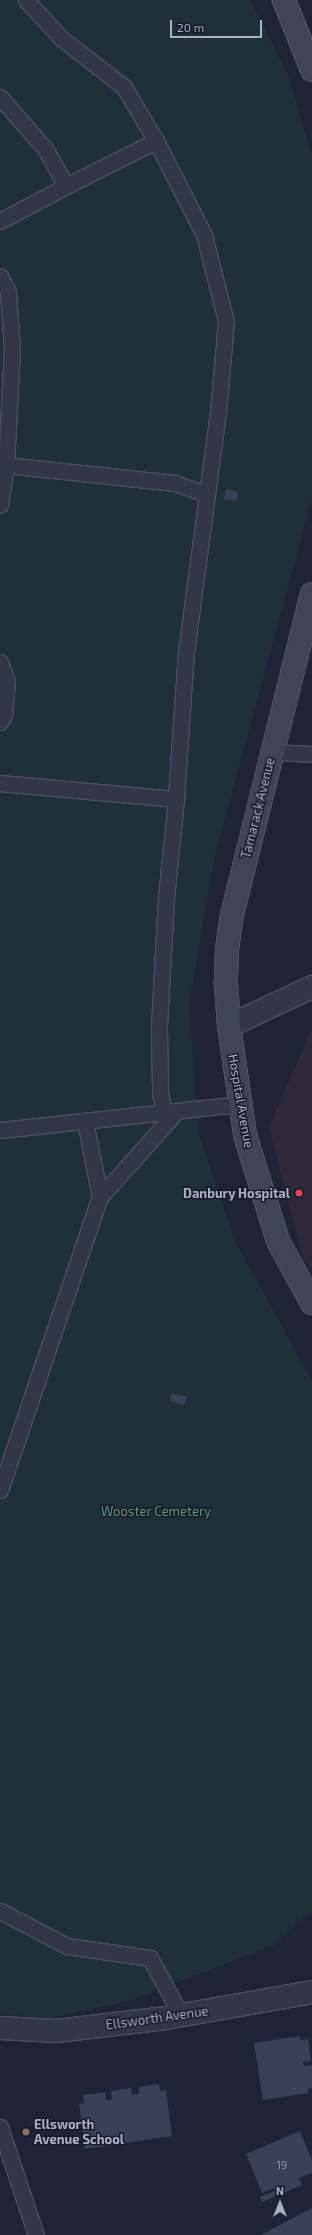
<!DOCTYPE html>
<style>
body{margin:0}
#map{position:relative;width:312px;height:2235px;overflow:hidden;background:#1e2337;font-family:"Exo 2",sans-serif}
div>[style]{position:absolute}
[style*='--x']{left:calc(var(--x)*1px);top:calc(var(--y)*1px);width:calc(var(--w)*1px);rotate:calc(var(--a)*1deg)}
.medical>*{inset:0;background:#2f2a39}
.green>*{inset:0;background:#203038}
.building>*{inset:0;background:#3a4058}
.roads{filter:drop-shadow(1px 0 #4c5063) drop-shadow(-1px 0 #4c5063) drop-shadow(0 1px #4c5063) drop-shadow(0 -1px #4c5063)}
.lane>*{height:15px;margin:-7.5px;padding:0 7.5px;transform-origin:7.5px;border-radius:7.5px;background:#323648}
.street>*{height:22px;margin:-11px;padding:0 11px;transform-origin:11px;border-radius:11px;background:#323648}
.secondary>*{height:22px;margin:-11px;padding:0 11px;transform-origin:11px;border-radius:11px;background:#3f445b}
.dots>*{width:11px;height:11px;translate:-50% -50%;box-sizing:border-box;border:2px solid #171b2c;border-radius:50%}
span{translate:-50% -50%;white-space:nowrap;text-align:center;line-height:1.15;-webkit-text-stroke:3px #171b2c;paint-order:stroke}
.number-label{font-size:11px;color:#8f94aa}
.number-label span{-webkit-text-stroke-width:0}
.street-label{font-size:13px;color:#abb0c5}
.poi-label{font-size:13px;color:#abb0c5;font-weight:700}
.right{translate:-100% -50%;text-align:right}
.left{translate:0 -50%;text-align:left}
.park-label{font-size:13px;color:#629679}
.north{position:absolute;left:260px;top:2183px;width:40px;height:40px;-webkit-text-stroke:3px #171b2c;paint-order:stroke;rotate:0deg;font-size:11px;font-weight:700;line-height:16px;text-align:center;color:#abb0c5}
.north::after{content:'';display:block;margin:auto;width:14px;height:18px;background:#abb0c5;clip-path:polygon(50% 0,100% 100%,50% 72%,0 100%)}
.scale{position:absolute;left:170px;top:20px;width:92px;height:18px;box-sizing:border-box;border:2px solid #abb0c5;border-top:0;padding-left:5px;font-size:12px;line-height:14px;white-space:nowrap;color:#abb0c5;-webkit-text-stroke:3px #171b2c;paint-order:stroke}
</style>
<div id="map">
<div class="medical">
<div style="clip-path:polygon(312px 1029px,312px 1268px,303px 1259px,269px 1127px)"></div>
</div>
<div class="green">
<div style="clip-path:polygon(0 0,250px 0,288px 75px,312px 155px,312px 498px,215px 855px,189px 1003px,199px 1135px,235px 1241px,312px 1381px,312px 1910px,274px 1945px,129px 2001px,50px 2018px,0 2014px)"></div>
</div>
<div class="building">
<div style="clip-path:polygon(226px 489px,238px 492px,236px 501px,224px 499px)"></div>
<div style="clip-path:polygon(172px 1393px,187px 1397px,184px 1405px,170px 1401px)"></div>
<div style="clip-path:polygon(300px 2036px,300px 2040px,308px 2039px,311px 2061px,303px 2062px,304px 2066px,312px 2065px,312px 2088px,308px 2089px,308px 2093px,263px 2100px,254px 2043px)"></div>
<div style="clip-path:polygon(159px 2084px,160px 2091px,166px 2090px,172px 2136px,85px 2149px,79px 2104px,84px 2103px,83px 2095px,105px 2092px,106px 2100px,112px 2099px,111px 2091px,131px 2088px,132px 2095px,139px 2094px,138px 2087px)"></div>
<div style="clip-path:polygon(300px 2131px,312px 2160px,312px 2173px,299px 2178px,302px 2185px,262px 2202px,260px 2197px,275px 2191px,274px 2188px,262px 2193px,246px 2154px)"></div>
<div style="clip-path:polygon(312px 2208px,312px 2235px,261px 2235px)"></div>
</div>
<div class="roads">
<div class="lane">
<div style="--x:0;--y:97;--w:70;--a:49"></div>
<div style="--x:46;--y:150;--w:41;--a:60.9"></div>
<div style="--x:66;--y:186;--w:101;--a:-26.6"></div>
<div style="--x:156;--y:141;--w:63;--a:-120.7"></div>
<div style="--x:124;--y:87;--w:80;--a:-142.1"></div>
<div style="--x:61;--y:38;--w:52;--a:-132.6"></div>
<div style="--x:156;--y:141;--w:106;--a:62.9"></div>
<div style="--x:204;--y:235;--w:89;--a:75.7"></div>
<div style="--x:226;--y:321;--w:91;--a:95"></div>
<div style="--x:218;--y:412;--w:241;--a:97.6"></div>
<div style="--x:186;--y:651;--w:148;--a:93.9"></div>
<div style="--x:176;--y:799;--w:99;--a:95.8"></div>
<div style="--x:166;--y:897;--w:130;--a:93.1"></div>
<div style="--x:159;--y:1027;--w:65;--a:89.1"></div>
<div style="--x:160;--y:1092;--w:20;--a:79"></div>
<div style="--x:0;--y:221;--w:75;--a:-27.9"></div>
<div style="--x:0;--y:276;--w:18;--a:63"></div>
<div style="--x:8;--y:292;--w:56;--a:85.9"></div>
<div style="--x:12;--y:348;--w:117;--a:92.9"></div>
<div style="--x:6;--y:465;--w:40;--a:98.5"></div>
<div style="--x:6;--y:465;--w:170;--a:6.1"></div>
<div style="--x:175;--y:483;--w:33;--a:20"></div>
<div style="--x:0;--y:662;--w:20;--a:70"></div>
<div style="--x:7;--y:681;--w:35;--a:95"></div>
<div style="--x:4;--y:716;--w:7;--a:124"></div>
<div style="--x:272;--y:752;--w:40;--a:2.9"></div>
<div style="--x:0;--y:783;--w:177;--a:5.2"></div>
<div style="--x:0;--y:1130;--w:242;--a:-6.2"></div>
<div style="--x:100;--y:1197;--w:115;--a:-48.2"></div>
<div style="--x:0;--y:1490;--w:310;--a:-71.2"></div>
<div style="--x:100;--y:1197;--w:77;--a:-101.2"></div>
<div style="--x:0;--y:1911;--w:76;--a:27.6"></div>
<div style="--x:67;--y:1946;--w:84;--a:8.2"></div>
<div style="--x:150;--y:1958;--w:65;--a:61.5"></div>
<div style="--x:0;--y:2127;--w:114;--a:71.6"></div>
</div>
<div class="street">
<div style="--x:229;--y:1026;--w:92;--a:-25.2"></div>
<div style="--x:0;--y:2028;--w:57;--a:3"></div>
<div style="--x:57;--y:2031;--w:110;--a:-6.8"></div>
<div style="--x:166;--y:2018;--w:148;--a:-10.1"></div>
</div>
<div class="secondary">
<div style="--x:284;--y:0;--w:75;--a:68.2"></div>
<div style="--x:312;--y:594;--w:330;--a:104"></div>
<div style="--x:232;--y:914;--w:36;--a:98"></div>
<div style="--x:227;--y:950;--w:34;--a:92"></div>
<div style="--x:226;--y:984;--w:42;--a:85.9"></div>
<div style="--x:229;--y:1026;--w:110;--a:81.6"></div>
<div style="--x:245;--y:1135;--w:111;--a:72.7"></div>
<div style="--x:278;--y:1241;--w:71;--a:61.3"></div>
</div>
</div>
<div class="dots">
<div style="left:299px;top:1193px;background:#e0444e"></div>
<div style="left:26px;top:2132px;background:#8d6e63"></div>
</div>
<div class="number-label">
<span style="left:282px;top:2165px">19</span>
</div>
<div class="street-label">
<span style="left:258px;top:808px;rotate:-76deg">Tamarack Avenue</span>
<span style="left:241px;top:1101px;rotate:80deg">Hospital Avenue</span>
<span style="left:157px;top:2018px;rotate:-8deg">Ellsworth Avenue</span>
</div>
<div class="poi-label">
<span class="right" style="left:290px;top:1193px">Danbury Hospital</span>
<span class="left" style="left:34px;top:2132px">Ellsworth<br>Avenue School</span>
</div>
<div class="park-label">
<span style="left:156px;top:1511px">Wooster Cemetery</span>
</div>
<div class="north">N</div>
<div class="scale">20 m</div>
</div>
